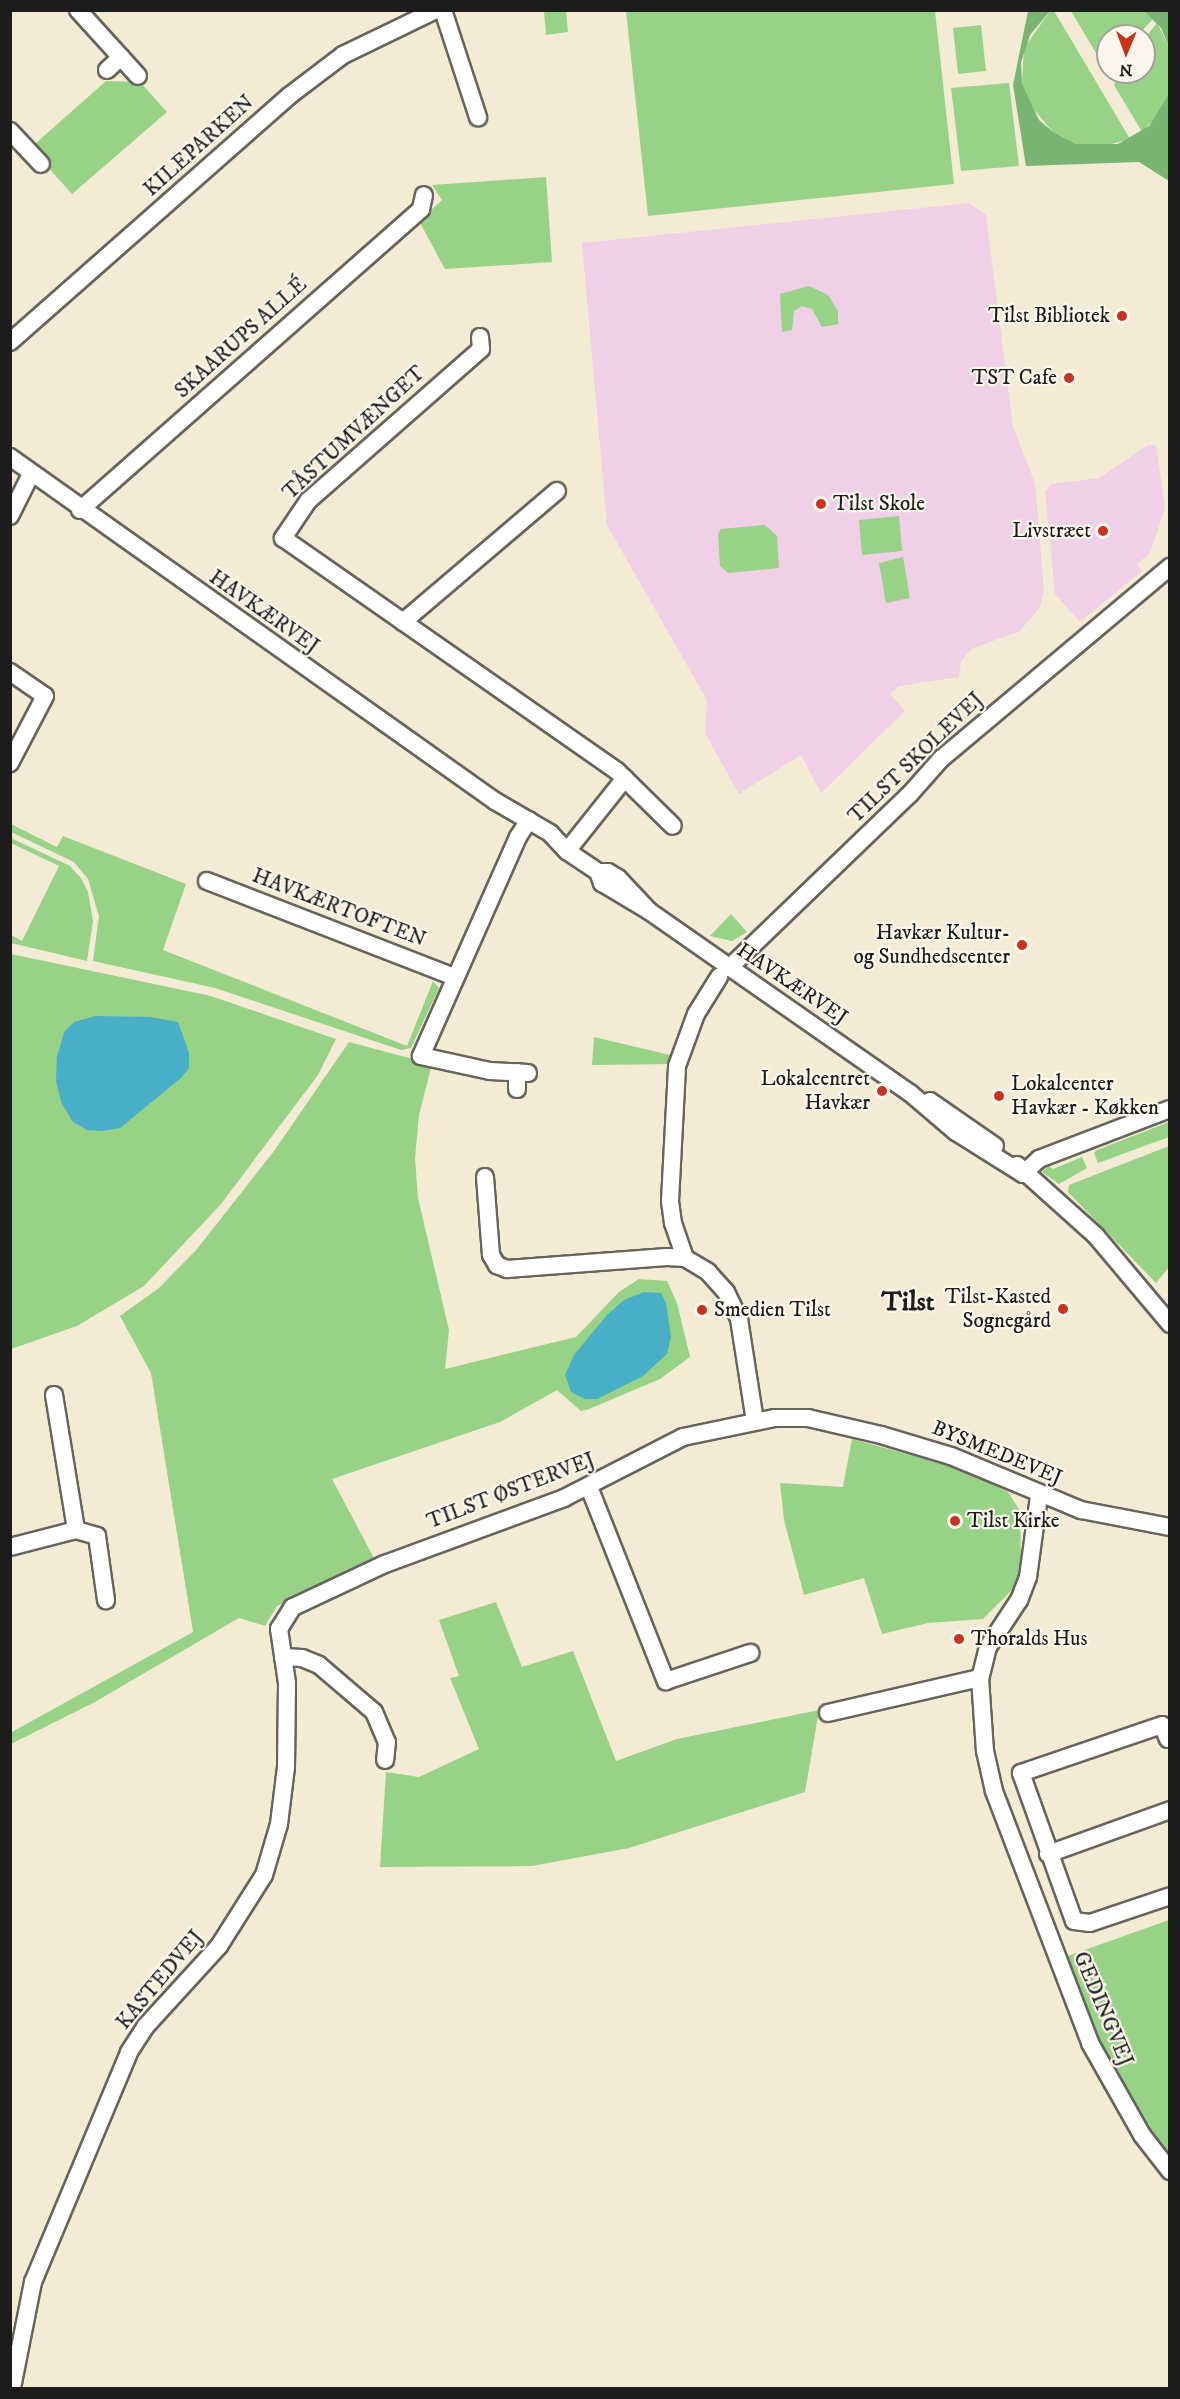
<!DOCTYPE html>
<meta charset="utf-8">
<style>
body{margin:0}
#map{position:relative;width:1180px;height:2399px;overflow:hidden;background:#f3ebd4;font-family:"IM FELL DW Pica",serif}
div>[style]{position:absolute}
[style*='--x']{left:calc(var(--x)*1px);top:calc(var(--y)*1px);width:calc(var(--w)*1px);rotate:calc(var(--a)*1deg)}
.built>*{inset:0;background:#efd0e6}
.green>*{inset:0;background:#97d286}
.forest>*{inset:0;background:#79b473}
.water>*{inset:0;background:#48afc7}
.roads{filter:drop-shadow(2px 0 #67645c) drop-shadow(-2px 0 #67645c) drop-shadow(0 2px #67645c) drop-shadow(0 -2px #67645c)}
.minor>*{height:16px;margin:-8px;padding:0 8px;transform-origin:8px;border-radius:8px;background:#fff}
.dots>*{width:16px;height:16px;translate:-50% -50%;box-sizing:border-box;border:3px solid #fbf7ec;border-radius:50%}
span{translate:-50% -50%;white-space:nowrap;text-align:center;line-height:1.15;-webkit-text-stroke:4.5px #fbf7ec;paint-order:stroke}
.street-label{font-size:21px;color:#1c1c1c}
.poi-label{font-size:21px;color:#1c1c1c}
.right{translate:-100% -50%;text-align:right}
.left{translate:0 -50%;text-align:left}
.district-label{font-size:27px;color:#1c1c1c;font-weight:700}
.frame{position:absolute;inset:0;border:12px solid #1c1c1c;pointer-events:none}
.north{position:absolute;left:1096px;top:24px;width:60px;height:60px;box-sizing:border-box;background:#fbf7ec;border:2px solid #a29f99;border-radius:50%;rotate:181deg;font-size:16px;font-weight:700;line-height:24px;text-align:center;color:#1c1c1c}
.north::after{content:'';display:block;margin:auto;width:21px;height:27px;background:#c8321e;clip-path:polygon(50% 0,100% 100%,50% 72%,0 100%)}
</style>
<div id="map">
<div class="built">
<div style="clip-path:polygon(969px 203px,986px 215px,1013px 427px,1035px 483px,1044px 591px,1040px 607px,1020px 631px,971px 649px,961px 662px,959px 677px,899px 686px,890px 694px,905px 711px,821px 793px,801px 755px,739px 794px,705px 733px,707px 700px,607px 525px,582px 243px)"></div>
<div style="clip-path:polygon(1148px 445px,1156px 445px,1165px 508px,1150px 553px,1137px 564px,1142px 571px,1080px 622px,1055px 594px,1045px 491px,1051px 484px,1099px 478px)"></div>
</div>
<div class="green">
<div style="clip-path:polygon(544px 11px,566px 11px,568px 32px,546px 35px)"></div>
<div style="clip-path:polygon(626px 11px,935px 11px,954px 184px,648px 216px)"></div>
<div style="clip-path:polygon(1050px 11px,1054px 11px,1130px 139px,1104px 146px,1076px 144px,1053px 132px,1030px 105px,1022px 84px,1024px 48px)"></div>
<div style="clip-path:polygon(1071px 11px,1144px 11px,1153px 19px,1137px 36px,1108px 36px,1108px 72px,1113px 72px,1110px 77px)"></div>
<div style="clip-path:polygon(1157px 23px,1169px 46px,1169px 94px,1162px 111px,1142px 132px,1114px 85px,1122px 72px,1144px 72px,1144px 39px)"></div>
<div style="clip-path:polygon(981px 25px,986px 71px,958px 74px,953px 28px)"></div>
<div style="clip-path:polygon(106px 81px,140px 82px,167px 112px,72px 194px,47px 166px,35px 144px)"></div>
<div style="clip-path:polygon(1009px 83px,1019px 166px,961px 171px,951px 88px)"></div>
<div style="clip-path:polygon(546px 177px,552px 262px,445px 269px,419px 221px,442px 200px,432px 185px)"></div>
<div style="clip-path:polygon(809px 286px,828px 295px,838px 311px,838px 324px,822px 327px,812px 309px,802px 306px,794px 311px,792px 330px,782px 332px,780px 294px)"></div>
<div style="clip-path:polygon(899px 516px,902px 551px,862px 555px,859px 520px)"></div>
<div style="clip-path:polygon(765px 525px,777px 536px,779px 568px,728px 573px,720px 566px,718px 534px,721px 529px)"></div>
<div style="clip-path:polygon(903px 557px,910px 598px,886px 603px,879px 563px)"></div>
<div style="clip-path:polygon(11px 824px,57px 847px,63px 836px,186px 884px,163px 950px,407px 1046px,433px 981px,439px 988px,411px 1048px,401px 1050px,215px 988px,93px 961px,99px 916px,88px 879px,74px 862px,11px 832px)"></div>
<div style="clip-path:polygon(11px 838px,70px 866px,81px 878px,88px 892px,93px 921px,87px 961px,11px 943px,11px 935px,22px 941px,59px 866px,11px 843px)"></div>
<div style="clip-path:polygon(731px 914px,747px 932px,732px 941px,710px 936px)"></div>
<div style="clip-path:polygon(11px 954px,211px 996px,336px 1039px,318px 1075px,221px 1204px,144px 1286px,77px 1326px,11px 1349px)"></div>
<div style="clip-path:polygon(594px 1037px,674px 1056px,672px 1064px,592px 1065px)"></div>
<div style="clip-path:polygon(349px 1042px,432px 1064px,419px 1115px,415px 1158px,418px 1198px,449px 1330px,445px 1369px,576px 1337px,619px 1292px,639px 1279px,667px 1281px,677px 1303px,690px 1357px,660px 1379px,589px 1409px,581px 1411px,557px 1390px,500px 1422px,332px 1479px,375px 1560px,277px 1606px,265px 1626px,239px 1618px,93px 1703px,11px 1744px,10px 1733px,193px 1632px,151px 1373px,120px 1316px,159px 1288px,197px 1249px,274px 1151px)"></div>
<div style="clip-path:polygon(1169px 1122px,1169px 1137px,1098px 1163px,1094px 1153px,1097px 1150px)"></div>
<div style="clip-path:polygon(1169px 1146px,1169px 1267px,1156px 1283px,1068px 1192px,1069px 1185px)"></div>
<div style="clip-path:polygon(1082px 1157px,1087px 1168px,1059px 1184px,1042px 1172px,1049px 1166px,1053px 1169px)"></div>
<div style="clip-path:polygon(852px 1439px,962px 1469px,1008px 1492px,1020px 1511px,1021px 1563px,1015px 1587px,983px 1619px,928px 1623px,882px 1634px,864px 1578px,804px 1595px,784px 1520px,780px 1483px,843px 1487px)"></div>
<div style="clip-path:polygon(496px 1602px,522px 1667px,573px 1651px,616px 1761px,677px 1739px,819px 1710px,805px 1792px,629px 1848px,532px 1866px,380px 1867px,386px 1772px,419px 1777px,479px 1749px,450px 1678px,459px 1676px,439px 1620px)"></div>
<div style="clip-path:polygon(1169px 1920px,1169px 2155px,1143px 2119px,1103px 2048px,1065px 1957px)"></div>
</div>
<div class="forest">
<div style="clip-path:polygon(1028px 11px,1050px 11px,1030px 35px,1021px 62px,1022px 84px,1039px 120px,1053px 132px,1076px 144px,1118px 144px,1149px 126px,1169px 94px,1169px 181px,1139px 162px,1026px 166px,1013px 85px)"></div>
<div style="clip-path:polygon(1144px 11px,1169px 11px,1169px 46px,1161px 28px)"></div>
</div>
<div class="water">
<div style="clip-path:polygon(96px 1016px,150px 1017px,178px 1022px,189px 1053px,189px 1068px,181px 1078px,120px 1128px,103px 1131px,87px 1130px,73px 1122px,61px 1102px,56px 1080px,57px 1057px,64px 1032px,74px 1022px)"></div>
<div style="clip-path:polygon(644px 1292px,661px 1293px,666px 1303px,671px 1337px,667px 1354px,643px 1376px,597px 1399px,585px 1399px,571px 1392px,565px 1375px,574px 1355px,607px 1315px,624px 1300px)"></div>
</div>
<div class="roads">
<div class="minor">
<div style="--x:78;--y:10;--w:89;--a:47.7"></div>
<div style="--x:443;--y:10;--w:113;--a:71.9"></div>
<div style="--x:107;--y:70;--w:19;--a:-43"></div>
<div style="--x:10;--y:131;--w:45;--a:46.8"></div>
<div style="--x:480;--y:337;--w:12;--a:85"></div>
<div style="--x:481;--y:349;--w:230;--a:138.7"></div>
<div style="--x:308;--y:501;--w:45;--a:124"></div>
<div style="--x:283;--y:538;--w:407;--a:34.9"></div>
<div style="--x:617;--y:771;--w:78;--a:44.5"></div>
<div style="--x:10;--y:342;--w:372;--a:-41.4"></div>
<div style="--x:289;--y:96;--w:68;--a:-37.2"></div>
<div style="--x:343;--y:55;--w:103;--a:-25.8"></div>
<div style="--x:10;--y:457;--w:595;--a:35.35"></div>
<div style="--x:495;--y:801;--w:64;--a:30.2"></div>
<div style="--x:550;--y:833;--w:25;--a:47"></div>
<div style="--x:567;--y:851;--w:37;--a:34"></div>
<div style="--x:598;--y:872;--w:10;--a:0"></div>
<div style="--x:608;--y:872;--w:12;--a:31"></div>
<div style="--x:618;--y:878;--w:45;--a:46.8"></div>
<div style="--x:80;--y:510;--w:455;--a:-41.4"></div>
<div style="--x:421;--y:209;--w:14;--a:-78"></div>
<div style="--x:10;--y:516;--w:47;--a:-63.4"></div>
<div style="--x:403;--y:622;--w:202;--a:-40.4"></div>
<div style="--x:10;--y:672;--w:42;--a:34.4"></div>
<div style="--x:45;--y:696;--w:76;--a:117.6"></div>
<div style="--x:567;--y:851;--w:93;--a:-51.5"></div>
<div style="--x:598;--y:872;--w:12;--a:70"></div>
<div style="--x:602;--y:883;--w:55;--a:30.8"></div>
<div style="--x:649;--y:911;--w:318;--a:34.9"></div>
<div style="--x:910;--y:1093;--w:60;--a:40.3"></div>
<div style="--x:956;--y:1132;--w:79;--a:32.1"></div>
<div style="--x:207;--y:881;--w:266;--a:21.2"></div>
<div style="--x:729;--y:968;--w:251;--a:-43.9"></div>
<div style="--x:910;--y:794;--w:47;--a:-48.5"></div>
<div style="--x:941;--y:759;--w:299;--a:-40"></div>
<div style="--x:528;--y:1073;--w:38;--a:-177"></div>
<div style="--x:490;--y:1071;--w:71;--a:-167.7"></div>
<div style="--x:421;--y:1056;--w:240;--a:-66.1"></div>
<div style="--x:518;--y:837;--w:20;--a:-57"></div>
<div style="--x:517;--y:1089;--w:17;--a:-90"></div>
<div style="--x:930;--y:1101;--w:79;--a:34.7"></div>
<div style="--x:1017;--y:1165;--w:106;--a:41.9"></div>
<div style="--x:1096;--y:1236;--w:115;--a:49.9"></div>
<div style="--x:1023;--y:1174;--w:22;--a:-43"></div>
<div style="--x:1039;--y:1159;--w:140;--a:-20.9"></div>
<div style="--x:485;--y:1177;--w:78;--a:85.6"></div>
<div style="--x:491;--y:1255;--w:12;--a:59"></div>
<div style="--x:497;--y:1265;--w:11;--a:22"></div>
<div style="--x:507;--y:1269;--w:160;--a:-4.3"></div>
<div style="--x:667;--y:1257;--w:18;--a:3"></div>
<div style="--x:685;--y:1258;--w:27;--a:31"></div>
<div style="--x:708;--y:1272;--w:27;--a:48"></div>
<div style="--x:726;--y:1292;--w:30;--a:64"></div>
<div style="--x:739;--y:1319;--w:103;--a:81.1"></div>
<div style="--x:685;--y:1258;--w:37;--a:-109"></div>
<div style="--x:673;--y:1223;--w:22;--a:-98"></div>
<div style="--x:670;--y:1201;--w:135;--a:-87"></div>
<div style="--x:677;--y:1066;--w:55;--a:-69.9"></div>
<div style="--x:696;--y:1014;--w:44;--a:-58.1"></div>
<div style="--x:54;--y:1395;--w:137;--a:80.7"></div>
<div style="--x:589;--y:1487;--w:209;--a:68.4"></div>
<div style="--x:666;--y:1681;--w:89;--a:-18.4"></div>
<div style="--x:1039;--y:1496;--w:82;--a:97.7"></div>
<div style="--x:1028;--y:1577;--w:25;--a:111"></div>
<div style="--x:1019;--y:1600;--w:56;--a:123.4"></div>
<div style="--x:988;--y:1647;--w:32;--a:104"></div>
<div style="--x:980;--y:1678;--w:73;--a:86.1"></div>
<div style="--x:985;--y:1751;--w:41;--a:77.3"></div>
<div style="--x:994;--y:1791;--w:270;--a:69.1"></div>
<div style="--x:1090;--y:2043;--w:106;--a:60.5"></div>
<div style="--x:1142;--y:2135;--w:46;--a:52.1"></div>
<div style="--x:10;--y:1547;--w:68;--a:-14.4"></div>
<div style="--x:76;--y:1530;--w:22;--a:16"></div>
<div style="--x:97;--y:1536;--w:65;--a:82"></div>
<div style="--x:283;--y:1657;--w:19;--a:3"></div>
<div style="--x:302;--y:1658;--w:18;--a:22"></div>
<div style="--x:319;--y:1665;--w:72;--a:40.5"></div>
<div style="--x:374;--y:1712;--w:33;--a:67"></div>
<div style="--x:387;--y:1742;--w:18;--a:96"></div>
<div style="--x:828;--y:1713;--w:156;--a:-13"></div>
<div style="--x:1168;--y:1739;--w:15;--a:-113"></div>
<div style="--x:1162;--y:1725;--w:149;--a:161.2"></div>
<div style="--x:1021;--y:1773;--w:157;--a:70.3"></div>
<div style="--x:1074;--y:1921;--w:16;--a:7"></div>
<div style="--x:1090;--y:1923;--w:84;--a:-18.6"></div>
<div style="--x:1048;--y:1854;--w:130;--a:-19.8"></div>
<div style="--x:12;--y:2388;--w:108;--a:-78.8"></div>
<div style="--x:33;--y:2282;--w:249;--a:-67.3"></div>
<div style="--x:129;--y:2052;--w:30;--a:-57"></div>
<div style="--x:145;--y:2027;--w:110;--a:-47.6"></div>
<div style="--x:219;--y:1946;--w:84;--a:-57.6"></div>
<div style="--x:264;--y:1875;--w:53;--a:-73.6"></div>
<div style="--x:279;--y:1824;--w:57;--a:-83"></div>
<div style="--x:286;--y:1767;--w:84;--a:-89.3"></div>
<div style="--x:287;--y:1683;--w:55;--a:-98.4"></div>
<div style="--x:279;--y:1629;--w:26;--a:-58"></div>
<div style="--x:293;--y:1607;--w:102;--a:-25.1"></div>
<div style="--x:385;--y:1564;--w:191;--a:-20.2"></div>
<div style="--x:564;--y:1498;--w:134;--a:-27.1"></div>
<div style="--x:683;--y:1437;--w:94;--a:-11.7"></div>
<div style="--x:775;--y:1418;--w:33;--a:0"></div>
<div style="--x:808;--y:1418;--w:75;--a:13.1"></div>
<div style="--x:881;--y:1435;--w:73;--a:16.7"></div>
<div style="--x:951;--y:1456;--w:141;--a:22.6"></div>
<div style="--x:1081;--y:1510;--w:91;--a:10.8"></div>
</div>
</div>
<div class="dots">
<div style="left:1122px;top:316px;background:#c8321e"></div>
<div style="left:1069px;top:378px;background:#c8321e"></div>
<div style="left:821px;top:504px;background:#c8321e"></div>
<div style="left:1103px;top:531px;background:#c8321e"></div>
<div style="left:1022px;top:945px;background:#c8321e"></div>
<div style="left:882px;top:1091px;background:#c8321e"></div>
<div style="left:999px;top:1096px;background:#c8321e"></div>
<div style="left:1063px;top:1309px;background:#c8321e"></div>
<div style="left:702px;top:1310px;background:#c8321e"></div>
<div style="left:955px;top:1521px;background:#c8321e"></div>
<div style="left:959px;top:1639px;background:#c8321e"></div>
</div>
<div class="street-label">
<span style="left:199px;top:146px;rotate:-42deg">KILEPARKEN</span>
<span style="left:241px;top:338px;rotate:-42deg">SKAARUPS ALLÉ</span>
<span style="left:354px;top:433px;rotate:-43deg">TÅSTUMVÆNGET</span>
<span style="left:264px;top:612px;rotate:35deg">HAVKÆRVEJ</span>
<span style="left:916px;top:758px;rotate:-44deg">TILST SKOLEVEJ</span>
<span style="left:339px;top:908px;rotate:21deg">HAVKÆRTOFTEN</span>
<span style="left:792px;top:984px;rotate:34deg">HAVKÆRVEJ</span>
<span style="left:997px;top:1453px;rotate:22deg">BYSMEDEVEJ</span>
<span style="left:511px;top:1491px;rotate:-21deg">TILST ØSTERVEJ</span>
<span style="left:160px;top:1980px;rotate:-50deg">KASTEDVEJ</span>
<span style="left:1103px;top:2009px;rotate:67deg">GEDINGVEJ</span>
</div>
<div class="poi-label">
<span class="right" style="left:1110px;top:316px">Tilst Bibliotek</span>
<span class="right" style="left:1057px;top:378px">TST Cafe</span>
<span class="left" style="left:833px;top:504px">Tilst Skole</span>
<span class="right" style="left:1091px;top:531px">Livstræet</span>
<span class="right" style="left:1010px;top:945px">Havkær Kultur-<br>og Sundhedscenter</span>
<span class="right" style="left:870px;top:1091px">Lokalcentret<br>Havkær</span>
<span class="left" style="left:1011px;top:1096px">Lokalcenter<br>Havkær - Køkken</span>
<span class="right" style="left:1051px;top:1309px">Tilst-Kasted<br>Sognegård</span>
<span class="left" style="left:714px;top:1310px">Smedien Tilst</span>
<span class="left" style="left:967px;top:1521px">Tilst Kirke</span>
<span class="left" style="left:971px;top:1639px">Thoralds Hus</span>
</div>
<div class="district-label">
<span style="left:908px;top:1303px">Tilst</span>
</div>
<div class="frame"></div>
<div class="north">N</div>
</div>
